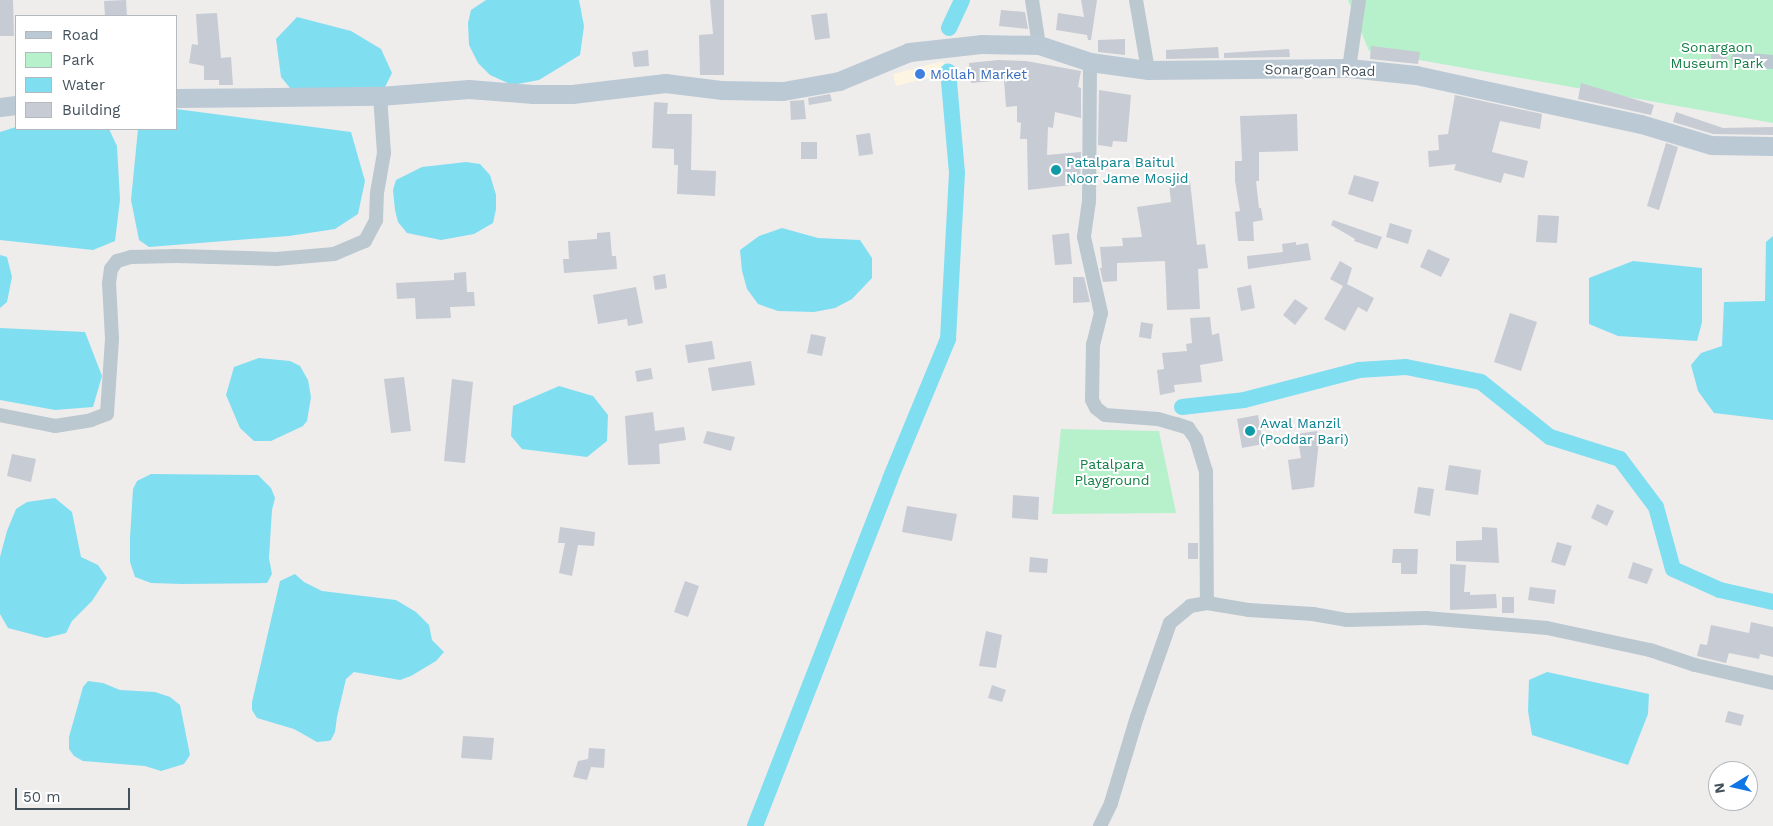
<!DOCTYPE html>
<style>
body{margin:0}
#map{position:relative;width:1773px;height:826px;overflow:hidden;background:#efecec;font-family:"Work Sans",sans-serif}
div>[style]{position:absolute}
[style*='--x']{left:calc(var(--x)*1px);top:calc(var(--y)*1px);width:calc(var(--w)*1px);rotate:calc(var(--a)*1deg)}
.commercial>*{inset:0;background:#fdf4e2}
.green>*{inset:0;background:#b6f1cb}
.water>*{inset:0;background:#80def1}
.canal>*{height:16px;margin:-8px;padding:0 8px;transform-origin:8px;border-radius:8px;background:#80def1}
.building>*{inset:0;background:#c7cbd3}
.round{border-radius:50%}
.street>*{height:14px;margin:-7px;padding:0 7px;transform-origin:7px;border-radius:7px;background:#bbc8d0}
.secondary>*{height:19px;margin:-9.5px;padding:0 9.5px;transform-origin:9.5px;border-radius:9.5px;background:#bbc9d5}
.dots>*{width:14px;height:14px;translate:-50% -50%;box-sizing:border-box;border:2px solid #fff;border-radius:50%}
span{translate:-50% -50%;white-space:nowrap;text-align:center;line-height:1.15;-webkit-text-stroke:4px #fff;paint-order:stroke}
.park-label{font-size:14px;color:#117f44}
.street-label{font-size:14px;color:#43515b}
.shop-label{font-size:14px;color:#366cbe}
.left{translate:0 -50%;text-align:left}
.culture-label{font-size:14px;color:#0d838f}
.legend{position:absolute;left:15px;top:15px;width:162px;height:115px;box-sizing:border-box;background:#fff;border:1px solid #b4b9bd;margin:0;padding:6px 9px;list-style:none;font-size:15px;color:#43515b}
.legend li{display:flex;align-items:center;gap:10px;height:25px}
.legend b{width:25px;border:1px solid #b4b9bd}
.north{position:absolute;left:1708px;top:761px;width:50px;height:50px;box-sizing:border-box;background:#fff;border:1px solid #b4b9bd;border-radius:50%;rotate:261deg;font-size:14px;font-weight:700;line-height:20px;text-align:center;color:#43515b}
.north::after{content:'';display:block;margin:auto;width:18px;height:22px;background:#0e76e7;clip-path:polygon(50% 0,100% 100%,50% 72%,0 100%)}
.scale{position:absolute;left:15px;top:788px;width:115px;height:22px;box-sizing:border-box;border:2px solid #43515b;border-top:0;padding-left:6px;font-size:15px;line-height:18px;white-space:nowrap;color:#43515b;-webkit-text-stroke:4px #fff;paint-order:stroke}
</style>
<div id="map">
<div class="commercial">
<div style="clip-path:polygon(943px 61px,947px 73px,896px 86px,893px 74px)"></div>
</div>
<div class="green">
<div style="clip-path:polygon(1348px 0,1773px 0,1773px 123px,1369px 51px)"></div>
<div style="clip-path:polygon(1061px 429px,1159px 431px,1176px 513px,1052px 514px)"></div>
</div>
<div class="water">
<div style="clip-path:polygon(486px 0,579px 0,584px 26px,580px 55px,539px 80px,512px 85px,490px 75px,478px 63px,469px 45px,468px 23px,471px 10px)"></div>
<div style="clip-path:polygon(297px 17px,351px 31px,381px 49px,392px 73px,382px 93px,295px 94px,281px 77px,276px 39px)"></div>
<div style="clip-path:polygon(176px 109px,351px 132px,365px 181px,358px 214px,335px 229px,289px 236px,149px 247px,139px 240px,131px 200px,138px 129px,176px 129px)"></div>
<div style="clip-path:polygon(16px 127px,16px 129px,109px 129px,117px 146px,120px 200px,115px 241px,93px 250px,0 240px,0 132px)"></div>
<div style="clip-path:polygon(466px 162px,480px 164px,490px 175px,496px 195px,496px 209px,493px 223px,474px 234px,441px 240px,407px 233px,398px 222px,395px 210px,393px 190px,396px 180px,422px 167px)"></div>
<div style="clip-path:polygon(782px 228px,818px 238px,860px 240px,872px 258px,872px 278px,852px 299px,835px 308px,814px 312px,778px 311px,758px 304px,747px 289px,742px 271px,740px 250px,759px 236px)"></div>
<div style="clip-path:polygon(1773px 236px,1773px 420px,1714px 413px,1698px 391px,1691px 365px,1701px 353px,1722px 346px,1724px 302px,1765px 301px,1766px 242px)"></div>
<div style="clip-path:polygon(0 255px,7px 257px,12px 277px,7px 302px,0 308px)"></div>
<div style="clip-path:polygon(1633px 261px,1702px 268px,1702px 322px,1697px 341px,1618px 336px,1589px 324px,1589px 278px)"></div>
<div style="clip-path:polygon(0 328px,85px 332px,102px 376px,93px 407px,55px 410px,0 400px)"></div>
<div style="clip-path:polygon(259px 358px,290px 361px,300px 366px,308px 380px,311px 397px,307px 421px,303px 426px,271px 441px,254px 441px,240px 428px,226px 395px,234px 367px)"></div>
<div style="clip-path:polygon(559px 386px,593px 396px,608px 415px,607px 441px,587px 457px,522px 449px,511px 436px,513px 406px)"></div>
<div style="clip-path:polygon(151px 474px,258px 475px,271px 488px,275px 498px,272px 510px,269px 558px,272px 574px,267px 583px,182px 584px,151px 583px,135px 577px,130px 562px,130px 538px,133px 489px,137px 481px)"></div>
<div style="clip-path:polygon(55px 498px,72px 512px,81px 557px,98px 565px,107px 578px,92px 601px,72px 621px,66px 633px,46px 638px,8px 628px,0 614px,0 557px,7px 531px,16px 509px,27px 502px)"></div>
<div style="clip-path:polygon(295px 574px,304px 582px,322px 591px,396px 600px,416px 612px,429px 625px,432px 640px,444px 652px,436px 661px,411px 676px,400px 680px,354px 672px,346px 679px,337px 717px,335px 732px,331px 740px,328px 741px,317px 742px,294px 729px,257px 718px,252px 710px,252px 702px,280px 581px)"></div>
<div style="clip-path:polygon(1547px 672px,1649px 694px,1648px 714px,1628px 765px,1532px 735px,1528px 711px,1529px 680px)"></div>
<div style="clip-path:polygon(88px 681px,103px 683px,120px 690px,155px 692px,170px 697px,180px 705px,190px 755px,184px 764px,161px 771px,145px 766px,83px 761px,74px 756px,69px 749px,69px 737px,83px 687px)"></div>
</div>
<div class="canal">
<div style="--x:949;--y:28;--w:31;--a:-65"></div>
<div style="--x:1182;--y:407;--w:62;--a:-6.4"></div>
<div style="--x:1244;--y:400;--w:119;--a:-14.6"></div>
<div style="--x:1359;--y:370;--w:47;--a:-3.7"></div>
<div style="--x:1406;--y:367;--w:76;--a:11.3"></div>
<div style="--x:1481;--y:382;--w:88;--a:38.6"></div>
<div style="--x:1550;--y:437;--w:73;--a:17.4"></div>
<div style="--x:1620;--y:459;--w:60;--a:53.1"></div>
<div style="--x:1656;--y:507;--w:64;--a:74.7"></div>
<div style="--x:1673;--y:569;--w:51;--a:24.1"></div>
<div style="--x:1720;--y:590;--w:54;--a:12.8"></div>
<div style="--x:755;--y:826;--w:372;--a:-68.7"></div>
<div style="--x:890;--y:479;--w:152;--a:-67.5"></div>
<div style="--x:948;--y:339;--w:166;--a:-86.9"></div>
<div style="--x:957;--y:173;--w:102;--a:-95"></div>
</div>
<div class="building">
<div style="clip-path:polygon(0 0,13px 0,14px 36px,0 36px)"></div>
<div style="clip-path:polygon(126px 0,127px 16px,105px 16px,104px 1px)"></div>
<div style="clip-path:polygon(710px 0,724px 0,724px 75px,700px 75px,699px 35px,713px 34px)"></div>
<div style="clip-path:polygon(1081px 0,1097px 0,1091px 40px,1088px 40px,1087px 35px,1056px 30px,1058px 13px,1084px 17px)"></div>
<div style="clip-path:polygon(1001px 10px,1025px 12px,1028px 29px,999px 26px)"></div>
<div style="clip-path:polygon(217px 13px,221px 58px,231px 57px,233px 85px,219px 85px,219px 80px,204px 80px,204px 66px,189px 63px,192px 44px,198px 45px,196px 14px)"></div>
<div style="clip-path:polygon(827px 13px,830px 38px,815px 40px,811px 15px)"></div>
<div style="clip-path:polygon(1125px 39px,1125px 55px,1098px 52px,1098px 40px)"></div>
<div style="clip-path:polygon(1371px 46px,1420px 52px,1418px 64px,1370px 59px)"></div>
<div style="clip-path:polygon(1218px 47px,1219px 58px,1166px 59px,1166px 50px)"></div>
<div class="round" style="left:1711px;top:49px;width:16px;height:16px"></div>
<div style="clip-path:polygon(1289px 49px,1290px 57px,1224px 58px,1224px 53px)"></div>
<div style="clip-path:polygon(648px 50px,649px 66px,634px 67px,632px 52px)"></div>
<div style="clip-path:polygon(998px 60px,1026px 61px,1081px 71px,1078px 87px,1081px 88px,1081px 118px,1055px 112px,1053px 128px,1048px 127px,1047px 155px,1081px 152px,1080px 184px,1028px 190px,1027px 139px,1020px 139px,1021px 123px,1017px 122px,1017px 106px,1006px 107px,1004px 80px,971px 83px,969px 63px)"></div>
<div style="clip-path:polygon(1581px 83px,1654px 105px,1651px 115px,1578px 99px)"></div>
<div style="clip-path:polygon(1099px 90px,1131px 95px,1127px 142px,1113px 141px,1112px 147px,1098px 145px)"></div>
<div style="clip-path:polygon(830px 94px,832px 101px,809px 105px,808px 98px)"></div>
<div style="clip-path:polygon(1455px 95px,1542px 114px,1540px 129px,1500px 121px,1492px 152px,1528px 161px,1524px 178px,1504px 173px,1501px 183px,1454px 170px,1456px 164px,1429px 167px,1428px 151px,1439px 150px,1438px 135px,1448px 134px)"></div>
<div style="clip-path:polygon(804px 100px,806px 119px,791px 120px,790px 101px)"></div>
<div style="clip-path:polygon(654px 102px,668px 103px,667px 114px,692px 114px,691px 170px,716px 171px,715px 196px,677px 194px,678px 165px,674px 165px,674px 149px,652px 148px)"></div>
<div style="clip-path:polygon(1676px 112px,1723px 128px,1773px 127px,1773px 135px,1713px 134px,1673px 122px)"></div>
<div style="clip-path:polygon(1297px 114px,1298px 151px,1259px 152px,1259px 181px,1256px 181px,1259px 208px,1261px 208px,1263px 220px,1253px 222px,1254px 241px,1238px 241px,1235px 212px,1240px 211px,1235px 181px,1235px 161px,1242px 161px,1240px 116px)"></div>
<div style="clip-path:polygon(870px 133px,873px 154px,859px 156px,856px 135px)"></div>
<div style="clip-path:polygon(801px 142px,817px 142px,817px 159px,801px 159px)"></div>
<div style="clip-path:polygon(1666px 143px,1678px 147px,1659px 210px,1647px 206px)"></div>
<div style="clip-path:polygon(1354px 175px,1379px 182px,1373px 202px,1348px 194px)"></div>
<div style="clip-path:polygon(1190px 181px,1197px 245px,1205px 244px,1208px 268px,1198px 269px,1200px 309px,1167px 310px,1165px 261px,1117px 263px,1117px 281px,1103px 282px,1100px 268px,1102px 268px,1100px 247px,1123px 246px,1122px 238px,1142px 237px,1137px 207px,1171px 202px,1169px 183px)"></div>
<div style="clip-path:polygon(1538px 215px,1559px 216px,1557px 243px,1536px 242px)"></div>
<div style="clip-path:polygon(1333px 220px,1382px 237px,1377px 249px,1354px 241px,1355px 239px,1331px 225px)"></div>
<div style="clip-path:polygon(1390px 223px,1412px 230px,1408px 244px,1386px 237px)"></div>
<div style="clip-path:polygon(610px 232px,612px 256px,616px 256px,617px 269px,564px 273px,563px 259px,569px 259px,568px 241px,597px 239px,597px 233px)"></div>
<div style="clip-path:polygon(1069px 233px,1072px 264px,1055px 265px,1052px 235px)"></div>
<div style="clip-path:polygon(1296px 242px,1296px 245px,1308px 243px,1311px 260px,1248px 269px,1247px 256px,1283px 252px,1282px 244px)"></div>
<div style="clip-path:polygon(1428px 249px,1450px 259px,1441px 277px,1420px 267px)"></div>
<div style="clip-path:polygon(1340px 261px,1352px 268px,1347px 284px,1374px 298px,1367px 312px,1358px 307px,1345px 331px,1324px 319px,1343px 286px,1330px 279px)"></div>
<div style="clip-path:polygon(466px 272px,467px 292px,474px 292px,475px 306px,450px 307px,451px 318px,416px 319px,415px 298px,397px 299px,396px 283px,454px 280px,454px 273px)"></div>
<div style="clip-path:polygon(665px 274px,667px 288px,655px 290px,653px 276px)"></div>
<div style="clip-path:polygon(1073px 277px,1084px 277px,1090px 302px,1073px 303px)"></div>
<div style="clip-path:polygon(1251px 285px,1255px 308px,1241px 311px,1237px 288px)"></div>
<div style="clip-path:polygon(636px 287px,643px 323px,628px 326px,627px 319px,598px 324px,593px 295px)"></div>
<div style="clip-path:polygon(1295px 299px,1308px 308px,1295px 325px,1283px 315px)"></div>
<div style="clip-path:polygon(1510px 313px,1537px 322px,1521px 371px,1494px 362px)"></div>
<div style="clip-path:polygon(1210px 317px,1212px 335px,1219px 333px,1223px 361px,1200px 365px,1202px 382px,1174px 385px,1175px 392px,1160px 395px,1157px 370px,1164px 369px,1162px 353px,1187px 351px,1186px 344px,1192px 343px,1190px 318px)"></div>
<div style="clip-path:polygon(1141px 322px,1153px 324px,1151px 339px,1139px 337px)"></div>
<div style="clip-path:polygon(811px 334px,826px 337px,822px 356px,807px 353px)"></div>
<div style="clip-path:polygon(712px 341px,715px 359px,688px 363px,685px 345px)"></div>
<div style="clip-path:polygon(751px 361px,755px 385px,712px 391px,708px 368px)"></div>
<div style="clip-path:polygon(651px 368px,653px 379px,637px 382px,635px 371px)"></div>
<div style="clip-path:polygon(404px 377px,411px 431px,391px 433px,384px 379px)"></div>
<div style="clip-path:polygon(452px 379px,473px 382px,465px 463px,444px 461px)"></div>
<div style="clip-path:polygon(653px 412px,655px 431px,684px 427px,686px 440px,659px 444px,660px 464px,628px 465px,625px 416px)"></div>
<div style="clip-path:polygon(1258px 415px,1263px 444px,1242px 448px,1237px 419px)"></div>
<div style="clip-path:polygon(707px 431px,735px 437px,731px 451px,703px 443px)"></div>
<div style="clip-path:polygon(1317px 431px,1319px 441px,1314px 487px,1292px 490px,1288px 460px,1301px 458px,1297px 434px)"></div>
<div style="clip-path:polygon(12px 454px,36px 459px,31px 482px,7px 476px)"></div>
<div style="clip-path:polygon(1449px 465px,1481px 470px,1478px 495px,1445px 490px)"></div>
<div style="clip-path:polygon(1418px 487px,1434px 489px,1430px 516px,1414px 513px)"></div>
<div style="clip-path:polygon(1013px 495px,1039px 497px,1038px 520px,1012px 518px)"></div>
<div style="clip-path:polygon(1597px 504px,1614px 511px,1607px 526px,1591px 518px)"></div>
<div style="clip-path:polygon(907px 506px,957px 514px,952px 541px,902px 532px)"></div>
<div style="clip-path:polygon(560px 527px,595px 532px,594px 546px,578px 545px,572px 576px,559px 573px,565px 543px,558px 543px)"></div>
<div style="clip-path:polygon(1482px 527px,1497px 528px,1499px 563px,1456px 561px,1456px 541px,1482px 540px)"></div>
<div style="clip-path:polygon(1557px 542px,1572px 546px,1565px 566px,1551px 562px)"></div>
<div style="clip-path:polygon(1188px 543px,1198px 543px,1198px 559px,1188px 559px)"></div>
<div style="clip-path:polygon(1393px 549px,1418px 549px,1417px 574px,1401px 574px,1401px 563px,1392px 563px)"></div>
<div style="clip-path:polygon(1030px 557px,1048px 559px,1047px 573px,1029px 572px)"></div>
<div style="clip-path:polygon(1633px 562px,1653px 569px,1647px 584px,1628px 578px)"></div>
<div style="clip-path:polygon(1450px 564px,1466px 565px,1464px 592px,1470px 592px,1470px 595px,1496px 594px,1497px 608px,1450px 610px)"></div>
<div style="clip-path:polygon(685px 581px,699px 586px,688px 617px,674px 612px)"></div>
<div style="clip-path:polygon(1530px 587px,1556px 590px,1554px 604px,1528px 600px)"></div>
<div style="clip-path:polygon(1502px 597px,1514px 597px,1514px 613px,1502px 613px)"></div>
<div style="clip-path:polygon(1751px 622px,1773px 627px,1773px 657px,1760px 654px,1759px 659px,1729px 653px,1726px 663px,1697px 656px,1700px 644px,1707px 645px,1711px 625px,1749px 633px)"></div>
<div style="clip-path:polygon(986px 631px,1002px 635px,996px 668px,979px 666px)"></div>
<div style="clip-path:polygon(992px 685px,1006px 690px,1002px 702px,988px 698px)"></div>
<div style="clip-path:polygon(1728px 711px,1744px 715px,1741px 726px,1725px 722px)"></div>
<div style="clip-path:polygon(463px 736px,494px 738px,492px 760px,461px 758px)"></div>
<div style="clip-path:polygon(589px 748px,605px 749px,604px 768px,591px 767px,587px 780px,573px 777px,578px 761px,588px 759px)"></div>
</div>
<div class="street">
<div style="--x:1032;--y:0;--w:46;--a:81.2"></div>
<div style="--x:1136;--y:0;--w:71;--a:80.3"></div>
<div style="--x:1738;--y:59;--w:35;--a:5"></div>
<div style="--x:1090;--y:62;--w:139;--a:90.4"></div>
<div style="--x:1089;--y:201;--w:36;--a:98"></div>
<div style="--x:1084;--y:237;--w:78;--a:77.4"></div>
<div style="--x:1101;--y:313;--w:32;--a:104"></div>
<div style="--x:1093;--y:344;--w:56;--a:91"></div>
<div style="--x:1092;--y:400;--w:9;--a:63"></div>
<div style="--x:1096;--y:408;--w:11;--a:38"></div>
<div style="--x:1105;--y:415;--w:53;--a:4.3"></div>
<div style="--x:1158;--y:419;--w:19;--a:16"></div>
<div style="--x:1176;--y:424;--w:13;--a:18"></div>
<div style="--x:1188;--y:428;--w:14;--a:54"></div>
<div style="--x:1196;--y:439;--w:34;--a:73"></div>
<div style="--x:1206;--y:471;--w:132;--a:89.6"></div>
<div style="--x:1349;--y:68;--w:69;--a:-81.6"></div>
<div style="--x:0;--y:415;--w:56;--a:11.3"></div>
<div style="--x:55;--y:426;--w:36;--a:-9"></div>
<div style="--x:91;--y:420;--w:17;--a:-21"></div>
<div style="--x:107;--y:414;--w:76;--a:-86.2"></div>
<div style="--x:112;--y:338;--w:55;--a:-93.1"></div>
<div style="--x:109;--y:283;--w:14;--a:-82"></div>
<div style="--x:111;--y:269;--w:10;--a:-53"></div>
<div style="--x:117;--y:261;--w:15;--a:-16"></div>
<div style="--x:131;--y:257;--w:46;--a:-1.2"></div>
<div style="--x:177;--y:256;--w:99;--a:1.7"></div>
<div style="--x:276;--y:259;--w:58;--a:-4.9"></div>
<div style="--x:334;--y:254;--w:34;--a:-23"></div>
<div style="--x:365;--y:241;--w:24;--a:-62"></div>
<div style="--x:376;--y:220;--w:27;--a:-88"></div>
<div style="--x:377;--y:193;--w:41;--a:-80.1"></div>
<div style="--x:384;--y:153;--w:57;--a:-94"></div>
<div style="--x:1100;--y:826;--w:25;--a:-64"></div>
<div style="--x:1111;--y:803;--w:90;--a:-73.2"></div>
<div style="--x:1137;--y:717;--w:100;--a:-70.7"></div>
<div style="--x:1170;--y:623;--w:26;--a:-40"></div>
<div style="--x:1190;--y:606;--w:17;--a:-10"></div>
<div style="--x:1207;--y:603;--w:43;--a:9.5"></div>
<div style="--x:1249;--y:610;--w:64;--a:3.6"></div>
<div style="--x:1313;--y:614;--w:35;--a:10"></div>
<div style="--x:1347;--y:620;--w:79;--a:-1.5"></div>
<div style="--x:1426;--y:618;--w:121;--a:4.7"></div>
<div style="--x:1547;--y:628;--w:105;--a:12.1"></div>
<div style="--x:1650;--y:650;--w:47;--a:18.4"></div>
<div style="--x:1695;--y:665;--w:80;--a:13"></div>
</div>
<div class="secondary">
<div style="--x:176;--y:98;--w:204;--a:-0.6"></div>
<div style="--x:380;--y:96;--w:89;--a:-4.5"></div>
<div style="--x:469;--y:89;--w:64;--a:4.5"></div>
<div style="--x:533;--y:94;--w:39;--a:0"></div>
<div style="--x:572;--y:94;--w:94;--a:-6.7"></div>
<div style="--x:665;--y:83;--w:56;--a:7.1"></div>
<div style="--x:721;--y:90;--w:62;--a:0.9"></div>
<div style="--x:783;--y:91;--w:57;--a:-10.1"></div>
<div style="--x:839;--y:81;--w:76;--a:-22.5"></div>
<div style="--x:909;--y:52;--w:72;--a:-6.3"></div>
<div style="--x:981;--y:44;--w:58;--a:1"></div>
<div style="--x:1039;--y:45;--w:54;--a:18.4"></div>
<div style="--x:1090;--y:62;--w:59;--a:7.9"></div>
<div style="--x:1148;--y:70;--w:201;--a:-0.6"></div>
<div style="--x:1349;--y:68;--w:67;--a:6"></div>
<div style="--x:1416;--y:75;--w:230;--a:12.3"></div>
<div style="--x:1641;--y:124;--w:73;--a:16.7"></div>
<div style="--x:1711;--y:145;--w:62;--a:0.9"></div>
<div style="--x:0;--y:107;--w:16;--a:-7"></div>
</div>
<div class="dots">
<div style="left:920px;top:74px;background:#3f7fe0"></div>
<div style="left:1056px;top:170px;background:#0f9aa8"></div>
<div style="left:1250px;top:431px;background:#0f9aa8"></div>
</div>
<div class="park-label">
<span style="left:1717px;top:55px">Sonargaon<br>Museum Park</span>
<span style="left:1112px;top:472px">Patalpara<br>Playground</span>
</div>
<div class="street-label">
<span style="left:1320px;top:70px;rotate:1deg">Sonargoan Road</span>
</div>
<div class="shop-label">
<span class="left" style="left:930px;top:74px">Mollah Market</span>
</div>
<div class="culture-label">
<span class="left" style="left:1066px;top:170px">Patalpara Baitul<br>Noor Jame Mosjid</span>
<span class="left" style="left:1260px;top:431px">Awal Manzil<br>(Poddar Bari)</span>
</div>
<ul class="legend">
<li><b style="height:6px;background:#bbc9d5"></b>Road</li>
<li><b style="height:14px;background:#b6f1cb"></b>Park</li>
<li><b style="height:14px;background:#80def1"></b>Water</li>
<li><b style="height:14px;background:#c7cbd3"></b>Building</li>
</ul>
<div class="north">N</div>
<div class="scale">50 m</div>
</div>
